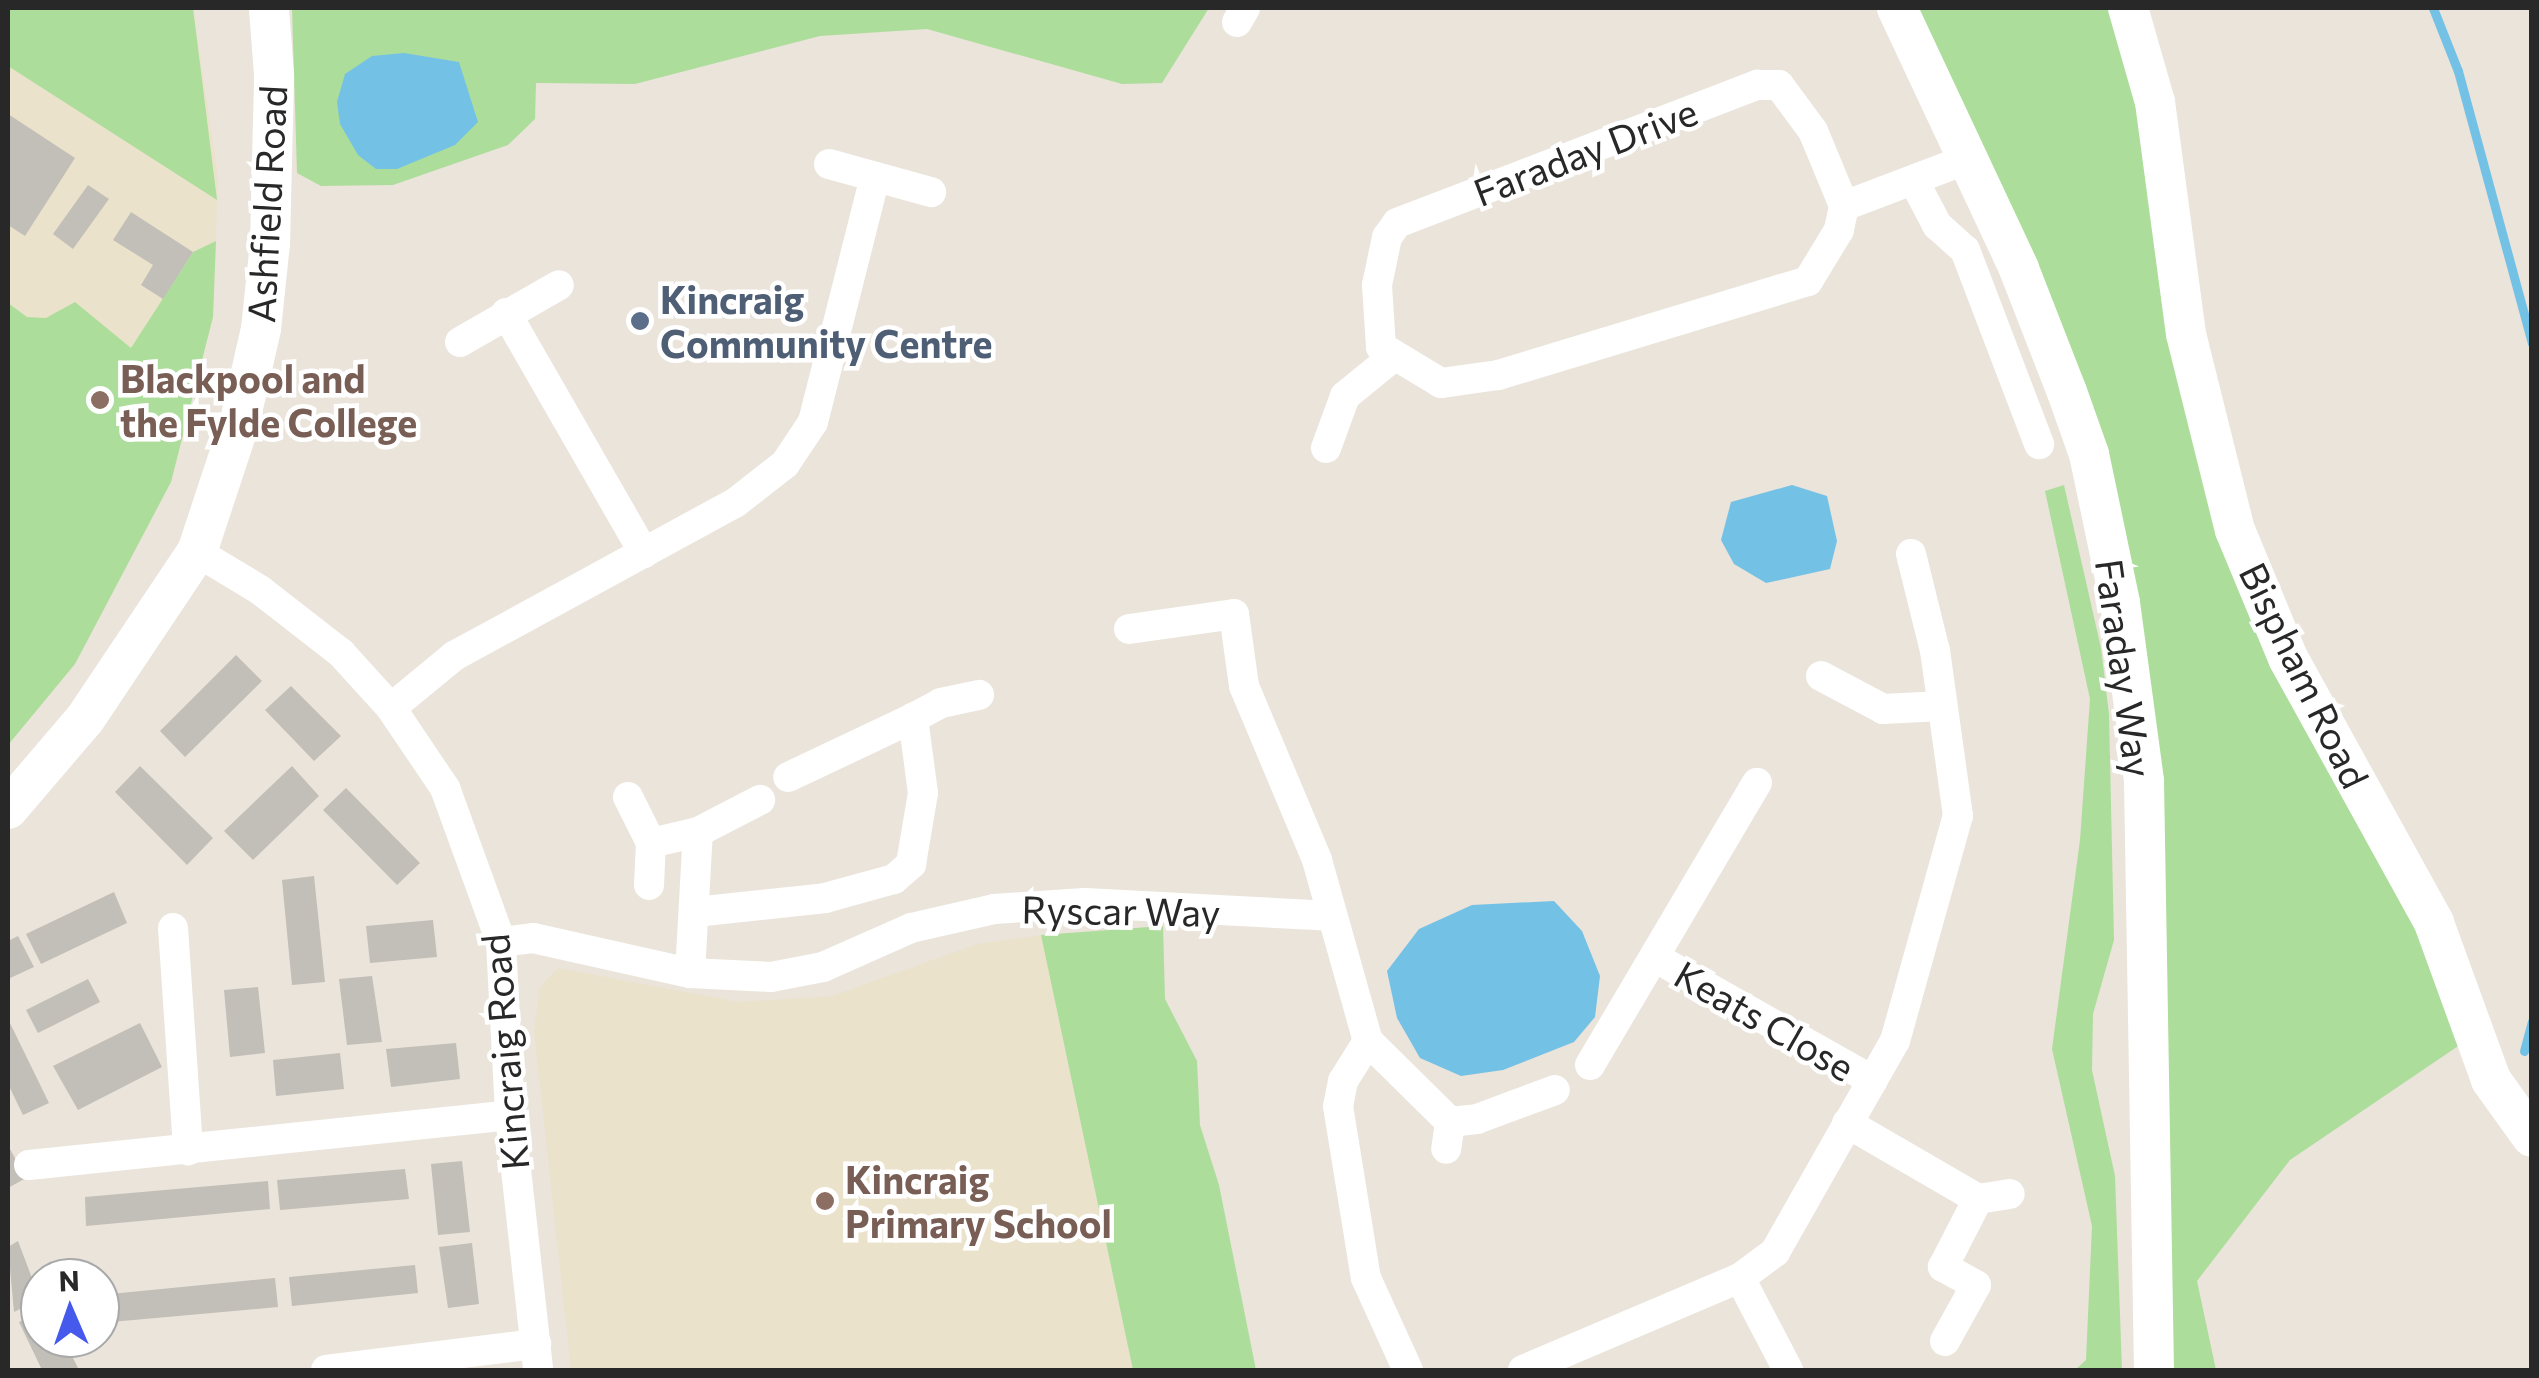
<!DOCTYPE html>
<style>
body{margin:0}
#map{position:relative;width:2539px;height:1378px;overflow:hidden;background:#eae4db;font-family:Commissioner,sans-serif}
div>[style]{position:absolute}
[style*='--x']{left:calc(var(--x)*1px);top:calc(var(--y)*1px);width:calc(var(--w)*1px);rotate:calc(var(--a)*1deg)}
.education>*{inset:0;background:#ebe2cb}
.green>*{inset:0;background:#addd9b}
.water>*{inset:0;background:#74c1e6}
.stream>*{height:9px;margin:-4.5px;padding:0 4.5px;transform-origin:4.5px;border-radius:4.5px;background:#74c1e6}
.building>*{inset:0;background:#c2beb8}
.minor>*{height:30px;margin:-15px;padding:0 15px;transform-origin:15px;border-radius:15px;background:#fff}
.tertiary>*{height:40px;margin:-20px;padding:0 20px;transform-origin:20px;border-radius:20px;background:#fff}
.dots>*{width:28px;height:28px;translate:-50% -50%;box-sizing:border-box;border:5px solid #fff;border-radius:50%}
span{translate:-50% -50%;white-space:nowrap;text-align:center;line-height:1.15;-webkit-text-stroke:9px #fff;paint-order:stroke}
.street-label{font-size:38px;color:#282828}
.service-label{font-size:38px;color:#4e5e75;font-weight:700}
.left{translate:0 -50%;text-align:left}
.education-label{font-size:38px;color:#785e54;font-weight:700}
.frame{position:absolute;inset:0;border:10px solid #282828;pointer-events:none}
.north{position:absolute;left:20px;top:1258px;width:100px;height:100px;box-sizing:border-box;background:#fff;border:2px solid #a9a9a9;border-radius:50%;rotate:358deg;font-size:28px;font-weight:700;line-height:40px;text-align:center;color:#282828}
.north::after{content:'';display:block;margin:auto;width:35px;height:45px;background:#455aed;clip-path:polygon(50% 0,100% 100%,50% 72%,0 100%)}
</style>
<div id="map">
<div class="education">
<div style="clip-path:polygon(8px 8px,193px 8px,218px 176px,213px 317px,171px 482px,75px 664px,8px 745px)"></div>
<div style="clip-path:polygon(1041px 935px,1133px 1370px,571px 1370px,534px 1031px,540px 987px,558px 968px,738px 1002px,832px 996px,977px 944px)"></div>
</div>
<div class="green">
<div style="clip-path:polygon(8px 8px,193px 8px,217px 200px,8px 66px)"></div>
<div style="clip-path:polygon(292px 8px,1209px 8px,1162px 83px,1122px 84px,927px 29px,820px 36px,635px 84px,536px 83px,535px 119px,508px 145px,393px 185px,321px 186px,297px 173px)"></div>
<div style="clip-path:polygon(1897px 8px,2121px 8px,2202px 404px,2287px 658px,2473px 1036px,2290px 1160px,2197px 1281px,2216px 1370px,2154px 1370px,2144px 781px,2109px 553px)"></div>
<div style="clip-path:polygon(216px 241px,213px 317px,171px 482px,75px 664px,8px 745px,8px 303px,27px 317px,46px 318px,75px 302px,131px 348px,193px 252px)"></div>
<div style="clip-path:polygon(2064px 485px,2101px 648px,2109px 714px,2114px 940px,2093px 1014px,2092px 1070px,2115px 1176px,2122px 1370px,2075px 1370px,2086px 1360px,2092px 1226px,2052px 1049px,2080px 840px,2090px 699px,2045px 491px)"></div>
<div style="clip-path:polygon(1163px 926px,1165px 999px,1197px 1061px,1200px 1125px,1219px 1185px,1256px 1370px,1133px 1370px,1041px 935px)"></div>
</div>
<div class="water">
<div style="clip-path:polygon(404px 53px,459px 62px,478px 122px,455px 145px,397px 169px,376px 169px,358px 155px,340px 124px,337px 102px,345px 74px,372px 56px)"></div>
<div style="clip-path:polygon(1792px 485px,1827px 496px,1837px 541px,1830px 569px,1766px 583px,1734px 564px,1721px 540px,1731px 502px)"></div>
<div style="clip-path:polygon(1554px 901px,1582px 931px,1600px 976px,1595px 1017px,1574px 1042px,1503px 1070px,1461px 1076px,1420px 1058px,1397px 1018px,1387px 971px,1419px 929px,1472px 905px)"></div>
</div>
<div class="stream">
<div style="--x:2433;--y:8;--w:68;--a:68.4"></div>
<div style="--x:2458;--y:71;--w:282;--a:74.8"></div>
<div style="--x:2524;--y:1051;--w:31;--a:-75"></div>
</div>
<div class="building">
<div style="clip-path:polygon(8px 114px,75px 158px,25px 236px,8px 225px)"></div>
<div style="clip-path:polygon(88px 185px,109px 199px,73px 249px,53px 234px)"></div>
<div style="clip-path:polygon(131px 212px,193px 252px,163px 299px,141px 285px,153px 265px,113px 240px)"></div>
<div style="clip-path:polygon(236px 655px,262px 681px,185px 757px,160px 731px)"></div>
<div style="clip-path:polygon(291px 686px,341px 736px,314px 761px,265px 710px)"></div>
<div style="clip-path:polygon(140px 766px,213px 838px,187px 865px,115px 792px)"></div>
<div style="clip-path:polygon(292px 766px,319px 796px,253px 860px,224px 831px)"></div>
<div style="clip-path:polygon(346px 788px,420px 863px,397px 885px,323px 810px)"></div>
<div style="clip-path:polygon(314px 876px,325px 982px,292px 985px,282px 880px)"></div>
<div style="clip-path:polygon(114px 892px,127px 923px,41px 964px,26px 934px)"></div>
<div style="clip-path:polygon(433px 920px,437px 957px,370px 963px,366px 926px)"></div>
<div style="clip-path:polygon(18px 936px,34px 967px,8px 979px,8px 941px)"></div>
<div style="clip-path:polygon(372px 976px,382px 1042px,347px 1045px,339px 979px)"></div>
<div style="clip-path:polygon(88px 979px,100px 1002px,38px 1033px,26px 1010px)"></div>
<div style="clip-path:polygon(258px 987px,265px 1053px,230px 1057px,224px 990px)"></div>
<div style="clip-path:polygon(8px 1019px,49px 1103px,23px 1115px,8px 1084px)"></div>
<div style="clip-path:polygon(140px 1023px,162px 1067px,78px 1110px,53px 1066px)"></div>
<div style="clip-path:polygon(456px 1043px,460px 1079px,391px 1087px,386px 1049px)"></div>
<div style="clip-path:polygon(340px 1053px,344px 1089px,276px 1096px,273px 1060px)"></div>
<div style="clip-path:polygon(10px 1149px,26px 1178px,8px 1188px,8px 1150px)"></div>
<div style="clip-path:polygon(462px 1161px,470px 1232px,438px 1235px,431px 1164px)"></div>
<div style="clip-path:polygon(405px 1169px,409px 1199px,280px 1210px,277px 1180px)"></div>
<div style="clip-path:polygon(268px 1181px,270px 1209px,86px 1226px,85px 1197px)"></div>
<div style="clip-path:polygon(18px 1241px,40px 1299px,14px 1312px,8px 1247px)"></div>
<div style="clip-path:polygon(472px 1243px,479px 1304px,448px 1308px,439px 1247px)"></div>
<div style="clip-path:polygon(415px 1265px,418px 1293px,292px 1306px,289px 1277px)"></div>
<div style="clip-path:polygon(275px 1278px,278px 1307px,100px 1323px,100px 1295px)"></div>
<div style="clip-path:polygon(40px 1312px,40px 1338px,63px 1338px,79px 1370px,42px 1370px,19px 1322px)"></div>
</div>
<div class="minor">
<div style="--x:1237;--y:22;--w:16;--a:-60"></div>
<div style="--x:829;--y:164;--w:106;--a:15.4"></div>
<div style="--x:1914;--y:181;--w:50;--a:62.4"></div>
<div style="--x:1937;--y:225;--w:38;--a:42"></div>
<div style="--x:1965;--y:250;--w:208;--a:69.1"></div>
<div style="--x:1844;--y:206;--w:25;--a:102"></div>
<div style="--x:1839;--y:230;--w:60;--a:121.3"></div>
<div style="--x:1808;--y:281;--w:324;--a:163.1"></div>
<div style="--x:1498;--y:375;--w:58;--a:172"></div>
<div style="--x:1441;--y:383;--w:70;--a:-149"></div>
<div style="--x:1381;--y:347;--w:62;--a:-93.7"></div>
<div style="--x:1377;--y:285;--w:49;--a:-78.2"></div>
<div style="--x:1387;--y:237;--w:17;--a:-54"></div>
<div style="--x:1397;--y:223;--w:386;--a:-21"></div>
<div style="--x:1757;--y:85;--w:22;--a:0"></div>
<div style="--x:1779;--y:85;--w:57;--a:53.5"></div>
<div style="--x:1813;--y:131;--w:81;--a:67.5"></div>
<div style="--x:1844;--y:206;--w:133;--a:-20.8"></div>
<div style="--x:506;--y:313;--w:277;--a:60.1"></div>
<div style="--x:460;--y:342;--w:114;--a:-29.9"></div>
<div style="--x:1326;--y:448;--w:55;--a:-69.9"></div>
<div style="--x:1345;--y:396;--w:62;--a:-39.1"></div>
<div style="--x:197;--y:552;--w:74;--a:31.1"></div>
<div style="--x:260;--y:590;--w:103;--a:37.9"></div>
<div style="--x:341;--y:653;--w:74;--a:47.7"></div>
<div style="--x:391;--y:708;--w:97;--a:56"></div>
<div style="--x:445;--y:788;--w:164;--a:70"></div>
<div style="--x:501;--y:942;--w:173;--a:87"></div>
<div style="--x:510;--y:1115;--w:257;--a:83.7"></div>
<div style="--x:1129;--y:629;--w:106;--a:-8.1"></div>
<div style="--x:1234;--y:614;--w:73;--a:82.1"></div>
<div style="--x:1244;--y:686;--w:189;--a:67.2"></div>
<div style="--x:1317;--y:860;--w:188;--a:74.3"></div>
<div style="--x:1368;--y:1041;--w:47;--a:122"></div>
<div style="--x:1343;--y:1081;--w:25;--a:101"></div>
<div style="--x:1338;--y:1106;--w:174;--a:80.8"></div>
<div style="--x:1366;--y:1278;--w:101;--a:65.5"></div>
<div style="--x:1821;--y:676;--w:70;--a:28"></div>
<div style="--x:1883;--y:709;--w:59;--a:-2.9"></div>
<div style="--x:391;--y:708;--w:82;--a:-39.5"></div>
<div style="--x:454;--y:656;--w:320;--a:-28.6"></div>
<div style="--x:735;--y:503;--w:63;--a:-38"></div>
<div style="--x:785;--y:464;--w:50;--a:-56.3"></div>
<div style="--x:813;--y:422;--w:253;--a:-75.8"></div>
<div style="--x:913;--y:718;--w:32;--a:-28"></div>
<div style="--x:941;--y:703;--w:39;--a:-12"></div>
<div style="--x:628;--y:797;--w:51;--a:63.4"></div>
<div style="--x:651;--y:843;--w:48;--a:-13.2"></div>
<div style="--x:698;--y:832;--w:70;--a:-27.3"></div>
<div style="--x:649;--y:885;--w:42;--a:-87.3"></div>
<div style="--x:695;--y:912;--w:131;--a:-6.1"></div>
<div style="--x:825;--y:898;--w:72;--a:-15.4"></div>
<div style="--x:894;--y:879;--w:23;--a:-41"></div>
<div style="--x:911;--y:864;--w:72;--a:-80.4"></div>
<div style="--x:923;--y:793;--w:76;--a:-97.6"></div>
<div style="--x:913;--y:718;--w:138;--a:154.7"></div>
<div style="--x:173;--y:928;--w:223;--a:86.1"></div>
<div style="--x:501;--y:942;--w:32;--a:-7"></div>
<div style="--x:533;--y:938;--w:161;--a:12.6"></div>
<div style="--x:690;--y:973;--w:81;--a:2.8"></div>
<div style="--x:771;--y:977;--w:53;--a:-10.9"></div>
<div style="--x:823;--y:967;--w:96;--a:-23.9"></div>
<div style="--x:911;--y:928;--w:85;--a:-12.9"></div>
<div style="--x:994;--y:909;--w:91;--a:-3.8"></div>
<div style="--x:1085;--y:903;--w:246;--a:3"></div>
<div style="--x:1656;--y:958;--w:249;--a:29.5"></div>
<div style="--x:690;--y:973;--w:141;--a:-86.8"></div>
<div style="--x:1368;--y:1041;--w:115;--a:44.6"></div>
<div style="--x:1450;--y:1122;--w:27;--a:98"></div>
<div style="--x:1590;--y:1065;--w:328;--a:-59.4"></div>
<div style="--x:1450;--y:1122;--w:27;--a:-6"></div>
<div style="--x:1477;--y:1119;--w:83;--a:-20.4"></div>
<div style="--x:1847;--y:1123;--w:151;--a:30.1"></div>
<div style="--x:1978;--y:1199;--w:32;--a:-9"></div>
<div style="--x:29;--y:1165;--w:484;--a:-5.9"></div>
<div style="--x:1740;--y:1278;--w:104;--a:62.4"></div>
<div style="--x:1945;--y:1341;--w:64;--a:-61"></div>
<div style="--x:1976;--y:1285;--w:38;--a:-151"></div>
<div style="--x:1943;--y:1267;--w:76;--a:-62.8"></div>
<div style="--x:326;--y:1370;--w:212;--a:-7.1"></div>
<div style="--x:1523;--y:1370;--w:236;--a:-23"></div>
<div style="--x:1740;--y:1278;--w:44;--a:-36.6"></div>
<div style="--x:1775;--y:1252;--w:243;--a:-60.4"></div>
<div style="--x:1895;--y:1041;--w:234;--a:-74.4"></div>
<div style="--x:1958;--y:816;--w:167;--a:-97.9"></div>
<div style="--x:1935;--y:651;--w:100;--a:-103.9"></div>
</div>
<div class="tertiary">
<div style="--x:1897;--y:8;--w:288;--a:64.9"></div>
<div style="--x:2019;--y:269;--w:132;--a:68.7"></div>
<div style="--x:2067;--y:392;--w:66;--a:70.5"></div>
<div style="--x:2089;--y:454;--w:152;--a:78.2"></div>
<div style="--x:2120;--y:603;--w:180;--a:82.3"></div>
<div style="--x:2144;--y:781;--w:589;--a:89.03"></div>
<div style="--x:2128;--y:8;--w:98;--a:74"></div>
<div style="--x:2155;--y:102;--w:234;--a:82.4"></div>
<div style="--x:2186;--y:334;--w:202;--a:76"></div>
<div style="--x:2235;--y:530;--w:139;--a:67.5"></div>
<div style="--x:2288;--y:658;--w:303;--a:61.1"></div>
<div style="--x:2434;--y:923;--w:167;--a:70"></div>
<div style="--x:2491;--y:1080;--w:70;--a:54.3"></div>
<div style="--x:8;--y:809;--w:118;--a:-49.5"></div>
<div style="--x:85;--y:719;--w:201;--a:-56.2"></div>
<div style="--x:197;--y:552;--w:134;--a:-71.7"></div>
<div style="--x:239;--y:425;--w:98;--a:-77.1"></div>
<div style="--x:261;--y:329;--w:85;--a:-84"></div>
<div style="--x:270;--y:244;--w:169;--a:-88.6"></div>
<div style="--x:274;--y:75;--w:67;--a:-94.3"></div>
</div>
<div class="dots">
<div style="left:640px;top:321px;background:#5c6f8a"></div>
<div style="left:100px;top:400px;background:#8d6e63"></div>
<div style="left:825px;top:1201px;background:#8d6e63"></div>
</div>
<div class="street-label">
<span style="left:1585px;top:151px;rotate:-21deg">Faraday Drive</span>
<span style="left:266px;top:204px;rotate:-87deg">Ashfield Road</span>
<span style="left:2125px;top:668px;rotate:82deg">Faraday Way</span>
<span style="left:2305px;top:675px;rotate:64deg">Bispham Road</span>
<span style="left:1121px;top:910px;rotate:1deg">Ryscar Way</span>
<span style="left:1765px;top:1020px;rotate:30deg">Keats Close</span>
<span style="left:504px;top:1052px;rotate:-95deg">Kincraig Road</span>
</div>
<div class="service-label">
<span class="left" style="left:660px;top:321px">Kincraig<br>Community Centre</span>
</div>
<div class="education-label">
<span class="left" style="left:120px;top:400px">Blackpool and<br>the Fylde College</span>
<span class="left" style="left:845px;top:1201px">Kincraig<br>Primary School</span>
</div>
<div class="frame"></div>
<div class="north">N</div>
</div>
